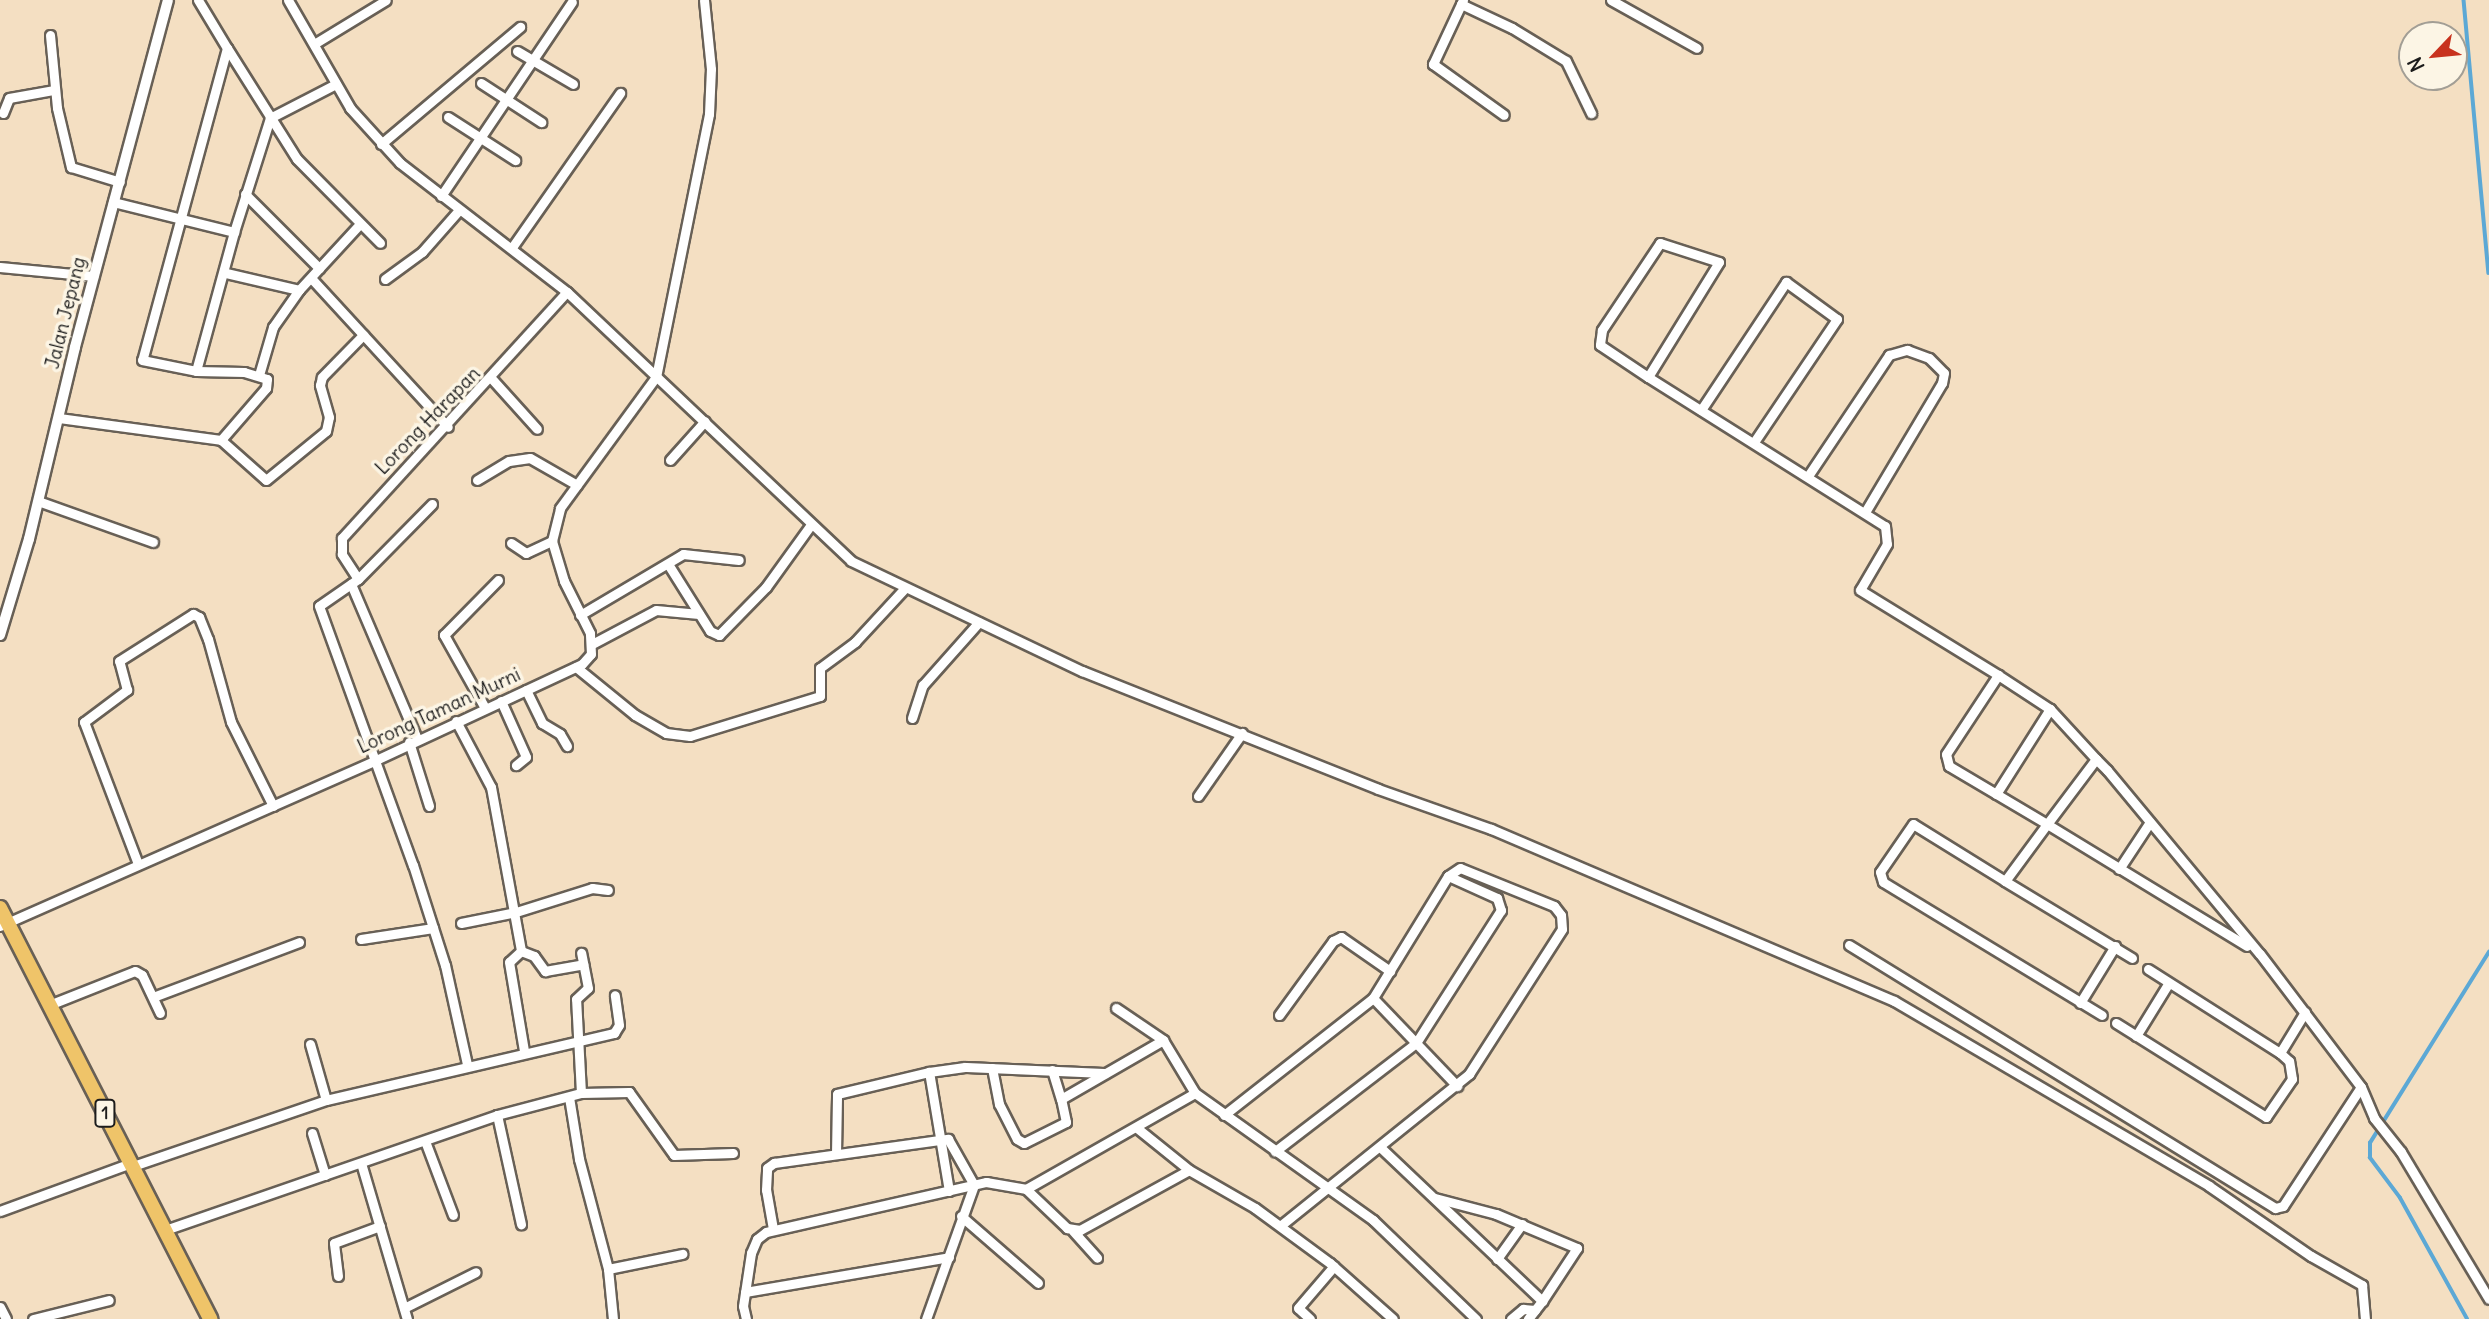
<!DOCTYPE html>
<style>
body{margin:0}
#map{position:relative;width:2489px;height:1319px;overflow:hidden;background:#f4dfc2;font-family:Delius,sans-serif}
div>[style]{position:absolute}
[style*='--x']{left:calc(var(--x)*1px);top:calc(var(--y)*1px);width:calc(var(--w)*1px);rotate:calc(var(--a)*1deg)}
.stream>*{height:3.5px;margin:-1.75px;padding:0 1.75px;transform-origin:1.75px;border-radius:1.75px;background:#5ca8d5}
.roads{filter:drop-shadow(2px 0 #686056) drop-shadow(-2px 0 #686056) drop-shadow(0 2px #686056) drop-shadow(0 -2px #686056)}
.minor>*{height:9px;margin:-4.5px;padding:0 4.5px;transform-origin:4.5px;border-radius:4.5px;background:#fff}
.tertiary>*{height:10px;margin:-5px;padding:0 5px;transform-origin:5px;border-radius:5px;background:#fff}
.trunk>*{height:14px;margin:-7px;padding:0 7px;transform-origin:7px;border-radius:7px;background:#efc469}
span{translate:-50% -50%;white-space:nowrap;text-align:center;line-height:1.15;-webkit-text-stroke:7px #fcf5e5;paint-order:stroke}
.shield-label span{padding:2px 5px;background:#fcf5e5;border:2px solid;border-radius:5px;-webkit-text-stroke-width:0}
.shield-label{font-size:18px;color:#1c1c1c;font-weight:700}
.street-label{font-size:19px;color:#1c1c1c}
.north{position:absolute;left:2398px;top:21px;width:70px;height:70px;box-sizing:border-box;background:#fcf5e5;border:2px solid #a29e95;border-radius:50%;rotate:244deg;font-size:19px;font-weight:700;line-height:28px;text-align:center;color:#1c1c1c}
.north::after{content:'';display:block;margin:auto;width:24px;height:32px;background:#c8321e;clip-path:polygon(50% 0,100% 100%,50% 72%,0 100%)}
</style>
<div id="map">
<div class="stream">
<div style="--x:2464;--y:0;--w:274;--a:84.8"></div>
<div style="--x:2467;--y:1319;--w:138;--a:-119"></div>
<div style="--x:2400;--y:1198;--w:50;--a:-126.9"></div>
<div style="--x:2370;--y:1158;--w:15;--a:-90"></div>
<div style="--x:2370;--y:1143;--w:225;--a:-58.1"></div>
</div>
<div class="roads">
<div class="minor">
<div style="--x:198;--y:0;--w:56;--a:58.9"></div>
<div style="--x:227;--y:48;--w:323;--a:105.2"></div>
<div style="--x:142;--y:360;--w:55;--a:11.5"></div>
<div style="--x:196;--y:371;--w:48;--a:1.2"></div>
<div style="--x:244;--y:372;--w:24;--a:17"></div>
<div style="--x:267;--y:379;--w:9;--a:96"></div>
<div style="--x:266;--y:388;--w:69;--a:130.9"></div>
<div style="--x:288;--y:0;--w:125;--a:60.1"></div>
<div style="--x:350;--y:108;--w:74;--a:47.7"></div>
<div style="--x:400;--y:163;--w:211;--a:37.7"></div>
<div style="--x:567;--y:292;--w:391;--a:43.4"></div>
<div style="--x:851;--y:561;--w:256;--a:25.5"></div>
<div style="--x:1082;--y:671;--w:319;--a:21.7"></div>
<div style="--x:1378;--y:789;--w:120;--a:19.5"></div>
<div style="--x:1491;--y:829;--w:438;--a:23.1"></div>
<div style="--x:1894;--y:1001;--w:365;--a:30.4"></div>
<div style="--x:2209;--y:1186;--w:124;--a:34.5"></div>
<div style="--x:2311;--y:1256;--w:59;--a:29.6"></div>
<div style="--x:2362;--y:1285;--w:34;--a:85"></div>
<div style="--x:1463;--y:0;--w:71;--a:115.1"></div>
<div style="--x:1433;--y:64;--w:87;--a:35.7"></div>
<div style="--x:1611;--y:0;--w:98;--a:29.2"></div>
<div style="--x:1461;--y:4;--w:56;--a:25.2"></div>
<div style="--x:1512;--y:28;--w:63;--a:31.4"></div>
<div style="--x:1566;--y:61;--w:58;--a:64.3"></div>
<div style="--x:50;--y:35;--w:73;--a:84.5"></div>
<div style="--x:57;--y:108;--w:61;--a:76.7"></div>
<div style="--x:71;--y:167;--w:51;--a:17"></div>
<div style="--x:314;--y:44;--w:84;--a:-31.4"></div>
<div style="--x:227;--y:48;--w:131;--a:57.8"></div>
<div style="--x:297;--y:159;--w:118;--a:45.3"></div>
<div style="--x:517;--y:51;--w:65;--a:30.5"></div>
<div style="--x:481;--y:83;--w:72;--a:33"></div>
<div style="--x:3;--y:113;--w:16;--a:-68"></div>
<div style="--x:9;--y:98;--w:46;--a:-10.1"></div>
<div style="--x:448;--y:117;--w:80;--a:32.7"></div>
<div style="--x:381;--y:144;--w:182;--a:-40.1"></div>
<div style="--x:245;--y:194;--w:105;--a:45"></div>
<div style="--x:441;--y:196;--w:234;--a:-56"></div>
<div style="--x:113;--y:202;--w:125;--a:13.9"></div>
<div style="--x:234;--y:232;--w:144;--a:105.3"></div>
<div style="--x:234;--y:232;--w:120;--a:-72.5"></div>
<div style="--x:270;--y:118;--w:74;--a:-27.3"></div>
<div style="--x:513;--y:246;--w:187;--a:-55"></div>
<div style="--x:0;--y:267;--w:94;--a:5.5"></div>
<div style="--x:226;--y:273;--w:75;--a:13.1"></div>
<div style="--x:299;--y:290;--w:87;--a:-47.3"></div>
<div style="--x:311;--y:278;--w:202;--a:47.4"></div>
<div style="--x:385;--y:279;--w:46;--a:-36.1"></div>
<div style="--x:422;--y:252;--w:56;--a:-48.6"></div>
<div style="--x:259;--y:375;--w:50;--a:-73.7"></div>
<div style="--x:273;--y:327;--w:45;--a:-54.9"></div>
<div style="--x:1648;--y:377;--w:135;--a:-58.3"></div>
<div style="--x:1719;--y:262;--w:62;--a:-162.1"></div>
<div style="--x:1660;--y:243;--w:105;--a:123.7"></div>
<div style="--x:1602;--y:330;--w:15;--a:98"></div>
<div style="--x:1600;--y:345;--w:58;--a:33.7"></div>
<div style="--x:1648;--y:377;--w:280;--a:32.2"></div>
<div style="--x:1885;--y:526;--w:18;--a:84"></div>
<div style="--x:1887;--y:544;--w:53;--a:120.4"></div>
<div style="--x:1860;--y:590;--w:162;--a:31.6"></div>
<div style="--x:492;--y:379;--w:67;--a:48"></div>
<div style="--x:1701;--y:410;--w:154;--a:-56.4"></div>
<div style="--x:1786;--y:282;--w:63;--a:36"></div>
<div style="--x:1837;--y:319;--w:148;--a:124"></div>
<div style="--x:59;--y:418;--w:163;--a:7.7"></div>
<div style="--x:221;--y:440;--w:60;--a:41.6"></div>
<div style="--x:266;--y:480;--w:77;--a:-39.2"></div>
<div style="--x:326;--y:431;--w:14;--a:-78"></div>
<div style="--x:329;--y:417;--w:33;--a:-106"></div>
<div style="--x:320;--y:385;--w:8;--a:-76"></div>
<div style="--x:322;--y:377;--w:59;--a:-45.7"></div>
<div style="--x:670;--y:460;--w:52;--a:-48.1"></div>
<div style="--x:1808;--y:476;--w:146;--a:-56.2"></div>
<div style="--x:1889;--y:355;--w:19;--a:-16"></div>
<div style="--x:1907;--y:350;--w:23;--a:20"></div>
<div style="--x:1929;--y:358;--w:21;--a:45"></div>
<div style="--x:1944;--y:373;--w:10;--a:101"></div>
<div style="--x:1942;--y:383;--w:150;--a:120.8"></div>
<div style="--x:477;--y:480;--w:37;--a:-31"></div>
<div style="--x:509;--y:461;--w:21;--a:-8"></div>
<div style="--x:530;--y:458;--w:54;--a:29.9"></div>
<div style="--x:38;--y:501;--w:122;--a:19.6"></div>
<div style="--x:432;--y:504;--w:105;--a:134.6"></div>
<div style="--x:358;--y:579;--w:47;--a:145.3"></div>
<div style="--x:319;--y:606;--w:276;--a:70.1"></div>
<div style="--x:413;--y:865;--w:105;--a:72.3"></div>
<div style="--x:445;--y:965;--w:101;--a:77.5"></div>
<div style="--x:511;--y:543;--w:18;--a:34"></div>
<div style="--x:526;--y:553;--w:29;--a:-25"></div>
<div style="--x:668;--y:564;--w:79;--a:57.9"></div>
<div style="--x:710;--y:631;--w:10;--a:24"></div>
<div style="--x:719;--y:635;--w:67;--a:-45.6"></div>
<div style="--x:766;--y:587;--w:75;--a:-54.2"></div>
<div style="--x:358;--y:579;--w:30;--a:-123"></div>
<div style="--x:342;--y:554;--w:16;--a:-90"></div>
<div style="--x:342;--y:538;--w:333;--a:-47.6"></div>
<div style="--x:351;--y:584;--w:168;--a:66.9"></div>
<div style="--x:580;--y:615;--w:120;--a:-30.6"></div>
<div style="--x:683;--y:554;--w:56;--a:6.1"></div>
<div style="--x:592;--y:644;--w:72;--a:-28"></div>
<div style="--x:656;--y:610;--w:43;--a:5.3"></div>
<div style="--x:576;--y:667;--w:76;--a:39.1"></div>
<div style="--x:635;--y:715;--w:36;--a:30"></div>
<div style="--x:666;--y:733;--w:24;--a:7"></div>
<div style="--x:690;--y:736;--w:136;--a:-17.1"></div>
<div style="--x:820;--y:696;--w:28;--a:-90"></div>
<div style="--x:820;--y:668;--w:44;--a:-36.6"></div>
<div style="--x:855;--y:642;--w:72;--a:-47.2"></div>
<div style="--x:526;--y:690;--w:37;--a:64"></div>
<div style="--x:542;--y:723;--w:21;--a:31"></div>
<div style="--x:560;--y:734;--w:14;--a:60"></div>
<div style="--x:501;--y:701;--w:61;--a:65.9"></div>
<div style="--x:526;--y:757;--w:13;--a:141"></div>
<div style="--x:485;--y:708;--w:84;--a:-119.3"></div>
<div style="--x:444;--y:635;--w:77;--a:-45.5"></div>
<div style="--x:912;--y:718;--w:35;--a:-72"></div>
<div style="--x:923;--y:685;--w:84;--a:-48.4"></div>
<div style="--x:456;--y:721;--w:75;--a:62.1"></div>
<div style="--x:491;--y:787;--w:167;--a:79.6"></div>
<div style="--x:409;--y:742;--w:67;--a:72.6"></div>
<div style="--x:2096;--y:759;--w:81;--a:127"></div>
<div style="--x:2047;--y:824;--w:114;--a:-149.4"></div>
<div style="--x:1949;--y:766;--w:12;--a:-104"></div>
<div style="--x:1946;--y:754;--w:95;--a:-56.6"></div>
<div style="--x:1998;--y:675;--w:62;--a:33.2"></div>
<div style="--x:2050;--y:709;--w:68;--a:47.4"></div>
<div style="--x:2096;--y:759;--w:16;--a:45"></div>
<div style="--x:2107;--y:770;--w:239;--a:50.3"></div>
<div style="--x:2260;--y:954;--w:167;--a:52.8"></div>
<div style="--x:2361;--y:1087;--w:34;--a:67"></div>
<div style="--x:2374;--y:1118;--w:43;--a:51.5"></div>
<div style="--x:2401;--y:1152;--w:171;--a:59.1"></div>
<div style="--x:1996;--y:794;--w:101;--a:-57.6"></div>
<div style="--x:1198;--y:796;--w:77;--a:-55.1"></div>
<div style="--x:138;--y:864;--w:152;--a:-110.8"></div>
<div style="--x:84;--y:722;--w:54;--a:-36.7"></div>
<div style="--x:127;--y:690;--w:30;--a:-105"></div>
<div style="--x:119;--y:661;--w:88;--a:-32.4"></div>
<div style="--x:193;--y:614;--w:7;--a:27"></div>
<div style="--x:199;--y:617;--w:24;--a:68"></div>
<div style="--x:208;--y:639;--w:86;--a:74.5"></div>
<div style="--x:231;--y:722;--w:94;--a:63.4"></div>
<div style="--x:2119;--y:869;--w:56;--a:-56.6"></div>
<div style="--x:2005;--y:881;--w:108;--a:-148.2"></div>
<div style="--x:1913;--y:824;--w:58;--a:124.5"></div>
<div style="--x:1880;--y:872;--w:10;--a:73"></div>
<div style="--x:1883;--y:882;--w:256;--a:31.3"></div>
<div style="--x:461;--y:923;--w:56;--a:-11.3"></div>
<div style="--x:516;--y:912;--w:80;--a:-17.5"></div>
<div style="--x:592;--y:888;--w:16;--a:7"></div>
<div style="--x:0;--y:926;--w:411;--a:-23.8"></div>
<div style="--x:376;--y:760;--w:227;--a:-25"></div>
<div style="--x:582;--y:664;--w:13;--a:-48"></div>
<div style="--x:591;--y:654;--w:21;--a:-93"></div>
<div style="--x:590;--y:633;--w:58;--a:-116.6"></div>
<div style="--x:564;--y:581;--w:42;--a:-106.7"></div>
<div style="--x:552;--y:541;--w:34;--a:-76"></div>
<div style="--x:560;--y:508;--w:162;--a:-53.8"></div>
<div style="--x:656;--y:377;--w:268;--a:-78.6"></div>
<div style="--x:709;--y:114;--w:45;--a:-87.5"></div>
<div style="--x:711;--y:69;--w:69;--a:-95.8"></div>
<div style="--x:361;--y:939;--w:73;--a:-8.7"></div>
<div style="--x:1849;--y:945;--w:501;--a:31.69"></div>
<div style="--x:2275;--y:1208;--w:8;--a:-14"></div>
<div style="--x:2283;--y:1206;--w:142;--a:-56.8"></div>
<div style="--x:521;--y:951;--w:16;--a:137"></div>
<div style="--x:509;--y:962;--w:90;--a:80.4"></div>
<div style="--x:521;--y:951;--w:14;--a:21"></div>
<div style="--x:534;--y:956;--w:19;--a:54"></div>
<div style="--x:545;--y:971;--w:39;--a:-10"></div>
<div style="--x:2132;--y:958;--w:149;--a:-148.8"></div>
<div style="--x:2005;--y:881;--w:71;--a:-53.6"></div>
<div style="--x:2047;--y:824;--w:234;--a:31.4"></div>
<div style="--x:2148;--y:969;--w:156;--a:32.5"></div>
<div style="--x:2280;--y:1053;--w:48;--a:-58.6"></div>
<div style="--x:153;--y:997;--w:156;--a:-20.6"></div>
<div style="--x:1373;--y:998;--w:122;--a:46.3"></div>
<div style="--x:2080;--y:1003;--w:67;--a:-58.4"></div>
<div style="--x:49;--y:1005;--w:92;--a:-21.6"></div>
<div style="--x:135;--y:971;--w:8;--a:30"></div>
<div style="--x:142;--y:975;--w:42;--a:64.7"></div>
<div style="--x:1116;--y:1008;--w:57;--a:34.2"></div>
<div style="--x:1279;--y:1015;--w:92;--a:-53.9"></div>
<div style="--x:1333;--y:941;--w:9;--a:-27"></div>
<div style="--x:1341;--y:937;--w:60;--a:34.8"></div>
<div style="--x:2116;--y:1023;--w:177;--a:32.1"></div>
<div style="--x:2266;--y:1117;--w:46;--a:-55.6"></div>
<div style="--x:2292;--y:1079;--w:18;--a:-99"></div>
<div style="--x:2289;--y:1061;--w:12;--a:-138"></div>
<div style="--x:2136;--y:1036;--w:61;--a:-58.4"></div>
<div style="--x:310;--y:1044;--w:58;--a:74.1"></div>
<div style="--x:992;--y:1068;--w:37;--a:79"></div>
<div style="--x:999;--y:1104;--w:39;--a:63"></div>
<div style="--x:1017;--y:1139;--w:8;--a:30"></div>
<div style="--x:1024;--y:1143;--w:47;--a:-26.6"></div>
<div style="--x:1066;--y:1122;--w:24;--a:-102"></div>
<div style="--x:1061;--y:1099;--w:118;--a:-30"></div>
<div style="--x:1163;--y:1040;--w:62;--a:58.9"></div>
<div style="--x:1052;--y:1070;--w:30;--a:73"></div>
<div style="--x:581;--y:1093;--w:48;--a:-1.2"></div>
<div style="--x:629;--y:1092;--w:77;--a:54.5"></div>
<div style="--x:674;--y:1155;--w:59;--a:-1.9"></div>
<div style="--x:569;--y:1097;--w:63;--a:80.8"></div>
<div style="--x:579;--y:1159;--w:114;--a:75.2"></div>
<div style="--x:608;--y:1269;--w:50;--a:84.3"></div>
<div style="--x:497;--y:1115;--w:87;--a:-14.7"></div>
<div style="--x:581;--y:1093;--w:94;--a:-93"></div>
<div style="--x:576;--y:999;--w:16;--a:-43"></div>
<div style="--x:588;--y:988;--w:36;--a:-101"></div>
<div style="--x:1224;--y:1115;--w:189;--a:-38.1"></div>
<div style="--x:1373;--y:998;--w:143;--a:-58.4"></div>
<div style="--x:1448;--y:876;--w:54;--a:24.2"></div>
<div style="--x:1497;--y:898;--w:13;--a:72"></div>
<div style="--x:1501;--y:910;--w:158;--a:122.6"></div>
<div style="--x:1416;--y:1043;--w:178;--a:142.5"></div>
<div style="--x:1137;--y:1128;--w:67;--a:38.9"></div>
<div style="--x:1189;--y:1170;--w:76;--a:29.9"></div>
<div style="--x:1255;--y:1208;--w:93;--a:36.3"></div>
<div style="--x:1330;--y:1263;--w:84;--a:41.6"></div>
<div style="--x:312;--y:1133;--w:44;--a:72.8"></div>
<div style="--x:425;--y:1141;--w:79;--a:69.3"></div>
<div style="--x:1380;--y:1147;--w:224;--a:43.5"></div>
<div style="--x:1542;--y:1301;--w:23;--a:128"></div>
<div style="--x:836;--y:1154;--w:60;--a:-89"></div>
<div style="--x:837;--y:1094;--w:95;--a:-13.4"></div>
<div style="--x:361;--y:1163;--w:163;--a:73.6"></div>
<div style="--x:133;--y:1166;--w:204;--a:-18.9"></div>
<div style="--x:326;--y:1100;--w:296;--a:-13.1"></div>
<div style="--x:614;--y:1033;--w:9;--a:-58"></div>
<div style="--x:619;--y:1025;--w:30;--a:-98"></div>
<div style="--x:1026;--y:1189;--w:57;--a:43.6"></div>
<div style="--x:1067;--y:1228;--w:13;--a:9"></div>
<div style="--x:1080;--y:1230;--w:124;--a:-28.8"></div>
<div style="--x:949;--y:1191;--w:121;--a:-99.5"></div>
<div style="--x:929;--y:1072;--w:36;--a:-8"></div>
<div style="--x:965;--y:1067;--w:140;--a:2.5"></div>
<div style="--x:1435;--y:1198;--w:63;--a:14.7"></div>
<div style="--x:1496;--y:1214;--w:88;--a:22.8"></div>
<div style="--x:1577;--y:1248;--w:64;--a:123.4"></div>
<div style="--x:0;--y:1211;--w:140;--a:-20.1"></div>
<div style="--x:961;--y:1216;--w:102;--a:41"></div>
<div style="--x:1280;--y:1226;--w:243;--a:-38.8"></div>
<div style="--x:1469;--y:1074;--w:172;--a:-57.3"></div>
<div style="--x:1562;--y:929;--w:14;--a:-94"></div>
<div style="--x:1561;--y:915;--w:11;--a:-128"></div>
<div style="--x:1554;--y:906;--w:101;--a:-158"></div>
<div style="--x:1460;--y:868;--w:14;--a:146"></div>
<div style="--x:773;--y:1229;--w:40;--a:-100"></div>
<div style="--x:766;--y:1190;--w:22;--a:-87"></div>
<div style="--x:767;--y:1168;--w:9;--a:-36"></div>
<div style="--x:774;--y:1163;--w:176;--a:-7.9"></div>
<div style="--x:948;--y:1139;--w:53;--a:60.5"></div>
<div style="--x:974;--y:1185;--w:142;--a:109.7"></div>
<div style="--x:165;--y:1230;--w:351;--a:-19.1"></div>
<div style="--x:497;--y:1115;--w:112;--a:77.6"></div>
<div style="--x:1073;--y:1231;--w:36;--a:48"></div>
<div style="--x:1497;--y:1259;--w:43;--a:-54.5"></div>
<div style="--x:608;--y:1269;--w:76;--a:-11.5"></div>
<div style="--x:338;--y:1276;--w:33;--a:-97"></div>
<div style="--x:334;--y:1243;--w:49;--a:-20.3"></div>
<div style="--x:745;--y:1292;--w:207;--a:-9.7"></div>
<div style="--x:0;--y:1307;--w:13;--a:63"></div>
<div style="--x:404;--y:1308;--w:80;--a:-26.6"></div>
<div style="--x:33;--y:1319;--w:78;--a:-14"></div>
<div style="--x:746;--y:1319;--w:13;--a:-103"></div>
<div style="--x:743;--y:1306;--w:54;--a:-81.4"></div>
<div style="--x:751;--y:1253;--w:15;--a:-67"></div>
<div style="--x:757;--y:1239;--w:11;--a:-38"></div>
<div style="--x:766;--y:1232;--w:226;--a:-12.8"></div>
<div style="--x:986;--y:1182;--w:41;--a:9.9"></div>
<div style="--x:1026;--y:1189;--w:194;--a:-29.6"></div>
<div style="--x:1195;--y:1093;--w:219;--a:35.5"></div>
<div style="--x:1373;--y:1220;--w:143;--a:43.9"></div>
<div style="--x:1310;--y:1319;--w:16;--a:-137"></div>
<div style="--x:1298;--y:1308;--w:55;--a:-49.4"></div>
<div style="--x:1511;--y:1319;--w:16;--a:-40"></div>
<div style="--x:1523;--y:1309;--w:12;--a:5"></div>
</div>
<div class="tertiary">
<div style="--x:0;--y:635;--w:100;--a:-73.2"></div>
<div style="--x:29;--y:539;--w:197;--a:-76.5"></div>
<div style="--x:75;--y:347;--w:359;--a:-75"></div>
</div>
<div class="trunk">
<div style="--x:0;--y:908;--w:462;--a:62.9"></div>
</div>
</div>
<div class="shield-label">
<span style="left:105px;top:1113px">1</span>
</div>
<div class="street-label">
<span style="left:66px;top:313px;rotate:-76deg">Jalan Jepang</span>
<span style="left:428px;top:421px;rotate:-46deg">Lorong Harapan</span>
<span style="left:439px;top:711px;rotate:-25deg">Lorong Taman Murni</span>
</div>
<div class="north">N</div>
</div>
